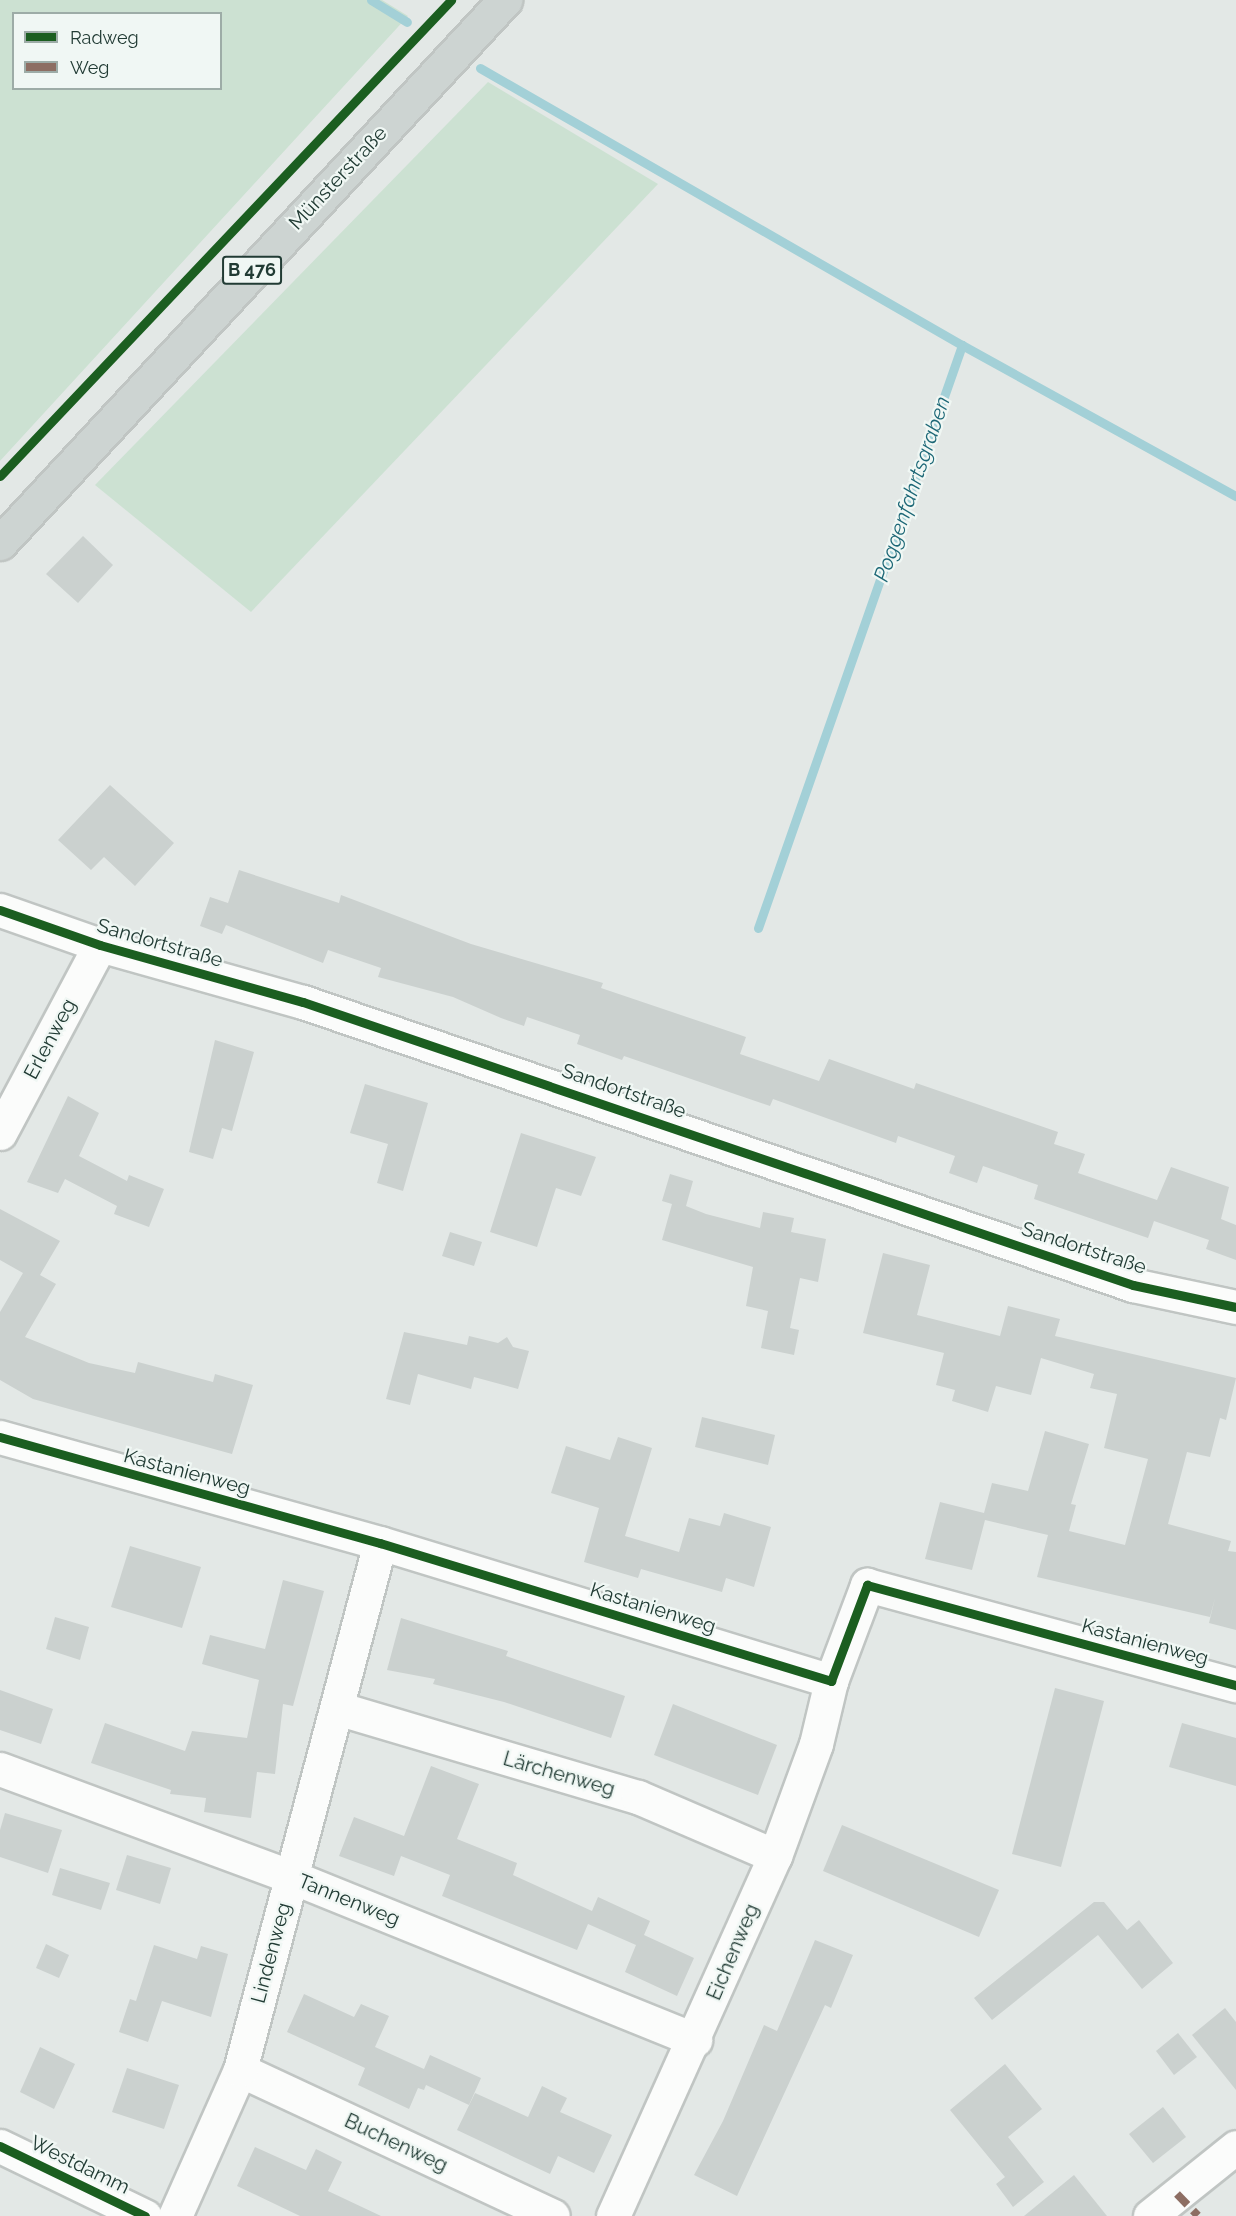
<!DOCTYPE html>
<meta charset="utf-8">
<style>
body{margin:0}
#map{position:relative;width:1236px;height:2216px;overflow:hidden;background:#e3e8e6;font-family:Raleway,sans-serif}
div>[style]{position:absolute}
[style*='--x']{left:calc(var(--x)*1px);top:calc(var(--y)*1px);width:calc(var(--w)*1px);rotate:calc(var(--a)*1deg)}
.green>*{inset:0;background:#cce1d2}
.stream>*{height:9px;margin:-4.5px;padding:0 4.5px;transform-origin:4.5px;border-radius:4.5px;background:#a3d0d7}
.building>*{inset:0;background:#cbd1cf}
.roads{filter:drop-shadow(2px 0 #c0c5c3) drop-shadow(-2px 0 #c0c5c3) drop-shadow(0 2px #c0c5c3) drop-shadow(0 -2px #c0c5c3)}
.minor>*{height:33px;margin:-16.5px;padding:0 16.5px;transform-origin:16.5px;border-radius:16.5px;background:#fbfcfb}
.major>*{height:33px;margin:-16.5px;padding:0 16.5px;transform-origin:16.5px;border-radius:16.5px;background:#cdd4d2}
.quiet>*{height:8px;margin-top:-4px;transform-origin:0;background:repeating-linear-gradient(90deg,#8d6e63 0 15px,transparent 0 23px)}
.cycleway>*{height:9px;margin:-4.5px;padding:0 4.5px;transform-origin:4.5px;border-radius:4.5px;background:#1b5e20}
span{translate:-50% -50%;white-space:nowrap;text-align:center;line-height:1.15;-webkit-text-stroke:4.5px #f0f7f4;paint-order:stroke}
.shield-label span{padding:2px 4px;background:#f0f7f4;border:2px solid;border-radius:4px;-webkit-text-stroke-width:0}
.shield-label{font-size:18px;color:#213b34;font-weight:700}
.street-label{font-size:20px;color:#213b34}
.water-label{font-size:21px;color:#1c6776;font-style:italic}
.legend{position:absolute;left:12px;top:12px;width:210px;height:78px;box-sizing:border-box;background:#f0f7f4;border:2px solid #9daca7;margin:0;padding:8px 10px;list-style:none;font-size:18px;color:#213b34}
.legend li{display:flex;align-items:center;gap:12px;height:30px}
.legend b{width:30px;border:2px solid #9daca7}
</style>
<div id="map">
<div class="green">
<div style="clip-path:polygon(evenodd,0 0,382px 0,408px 16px,0 461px,0 0,14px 14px,220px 14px,220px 88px,14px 88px,14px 14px)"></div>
<div style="clip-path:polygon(488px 82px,658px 184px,251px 612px,95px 485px)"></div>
</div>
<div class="stream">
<div style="--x:371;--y:0;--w:42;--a:31.4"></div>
<div style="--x:480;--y:68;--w:556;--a:29.89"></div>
<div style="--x:758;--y:928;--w:618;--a:-70.71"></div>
<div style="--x:962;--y:345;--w:313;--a:28.9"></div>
</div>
<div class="building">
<div style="clip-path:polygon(83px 536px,113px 565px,78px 603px,46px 574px)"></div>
<div style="clip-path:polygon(110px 785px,174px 843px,135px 886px,104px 857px,91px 870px,58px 840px)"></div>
<div style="clip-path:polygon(239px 870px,339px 903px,341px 895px,471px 944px,603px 983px,601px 988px,746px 1037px,740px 1054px,819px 1081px,829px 1059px,914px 1089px,916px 1083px,1058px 1132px,1054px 1144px,1085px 1154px,1078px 1173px,1157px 1200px,1171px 1167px,1229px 1187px,1221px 1219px,1236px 1225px,1236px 1260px,1206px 1249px,1209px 1240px,1154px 1221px,1148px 1238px,1034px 1199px,1038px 1185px,983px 1166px,977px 1183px,949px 1173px,955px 1156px,898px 1136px,896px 1143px,773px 1099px,770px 1106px,624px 1056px,622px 1060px,577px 1044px,580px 1035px,527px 1017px,524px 1026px,501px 1018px,453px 997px,378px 977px,381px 968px,328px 950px,323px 963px,226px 925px,222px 934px,200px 926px,210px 897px,228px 903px)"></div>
<div style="clip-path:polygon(215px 1040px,254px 1052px,232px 1131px,222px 1128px,213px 1159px,189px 1152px)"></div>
<div style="clip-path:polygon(365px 1084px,428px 1103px,403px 1191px,377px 1183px,388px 1144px,350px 1133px)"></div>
<div style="clip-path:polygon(68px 1096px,99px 1113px,79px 1156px,127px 1181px,129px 1175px,164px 1189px,149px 1227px,114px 1214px,117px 1206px,65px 1179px,58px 1193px,27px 1182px)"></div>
<div style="clip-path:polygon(521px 1133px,596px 1157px,581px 1196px,556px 1188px,537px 1247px,490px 1232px)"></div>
<div style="clip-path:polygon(670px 1174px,693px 1181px,686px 1206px,706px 1214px,760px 1228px,763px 1212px,794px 1218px,791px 1232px,826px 1239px,818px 1282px,800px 1278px,790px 1328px,799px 1330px,794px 1355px,761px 1348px,768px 1311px,746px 1306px,753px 1267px,662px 1240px,672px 1204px,662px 1201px)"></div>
<div style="clip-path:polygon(0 1209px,60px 1241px,40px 1275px,56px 1284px,25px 1337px,89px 1363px,135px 1373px,138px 1362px,213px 1382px,215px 1374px,253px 1385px,232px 1454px,33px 1399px,0 1380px,0 1312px,23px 1273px,0 1260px)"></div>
<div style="clip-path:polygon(450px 1232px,482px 1242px,474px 1266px,442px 1256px)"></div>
<div style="clip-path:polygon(883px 1253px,930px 1265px,917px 1315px,1000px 1336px,1008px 1306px,1060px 1319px,1055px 1336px,1236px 1378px,1226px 1420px,1220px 1418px,1210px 1457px,1187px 1452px,1168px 1524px,1231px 1541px,1228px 1551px,1236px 1552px,1236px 1630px,1209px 1623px,1215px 1598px,1210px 1617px,1037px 1577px,1048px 1535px,985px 1520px,972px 1570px,925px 1559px,940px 1502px,984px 1513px,992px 1483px,1028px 1491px,1045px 1431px,1089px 1444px,1071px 1504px,1076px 1505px,1069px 1531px,1125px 1545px,1148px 1459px,1104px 1448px,1117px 1394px,1090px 1388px,1094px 1374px,1041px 1358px,1031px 1395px,996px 1386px,988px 1412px,952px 1401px,955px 1390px,936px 1385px,944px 1353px,863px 1333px)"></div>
<div style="clip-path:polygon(404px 1332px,467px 1345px,469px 1336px,498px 1343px,507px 1337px,513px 1347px,529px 1351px,518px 1389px,474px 1377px,471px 1389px,418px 1374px,410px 1405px,386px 1399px)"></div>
<div style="clip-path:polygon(702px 1417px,775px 1435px,768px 1465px,695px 1447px)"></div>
<div style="clip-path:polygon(618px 1437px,652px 1448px,625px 1536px,679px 1552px,689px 1518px,720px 1526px,724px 1513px,771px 1527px,754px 1587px,726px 1578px,722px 1592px,641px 1569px,638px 1578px,584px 1562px,599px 1508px,551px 1493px,566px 1446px,610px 1460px)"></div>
<div style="clip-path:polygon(130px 1546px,201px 1567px,182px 1628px,111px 1607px)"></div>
<div style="clip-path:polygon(283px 1580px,324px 1591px,293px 1706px,283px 1704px,275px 1774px,257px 1772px,251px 1818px,204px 1812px,206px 1798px,170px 1794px,171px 1790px,91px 1763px,105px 1723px,185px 1751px,192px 1731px,247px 1738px,259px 1680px,202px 1664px,210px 1635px,265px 1649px)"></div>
<div style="clip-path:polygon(55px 1617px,89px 1627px,80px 1660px,46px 1649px)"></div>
<div style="clip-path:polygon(401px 1618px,508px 1651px,506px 1656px,625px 1696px,611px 1738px,504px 1702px,433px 1684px,435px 1679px,387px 1670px)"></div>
<div style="clip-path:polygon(1055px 1688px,1104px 1701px,1061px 1867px,1012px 1854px)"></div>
<div style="clip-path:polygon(0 1690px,53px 1709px,41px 1744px,0 1730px)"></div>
<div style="clip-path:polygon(673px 1704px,777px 1745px,758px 1795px,654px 1755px)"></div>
<div style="clip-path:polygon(1182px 1723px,1236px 1738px,1236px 1786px,1169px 1767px)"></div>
<div style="clip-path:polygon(431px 1766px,479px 1784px,457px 1839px,517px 1863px,513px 1875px,592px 1911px,598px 1897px,650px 1921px,644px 1935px,694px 1958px,677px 1996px,625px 1972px,636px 1945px,588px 1924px,577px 1950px,442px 1896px,450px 1875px,401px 1856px,394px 1876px,339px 1856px,354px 1817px,404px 1836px)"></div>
<div style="clip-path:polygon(5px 1813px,62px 1830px,48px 1873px,0 1857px,0 1830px)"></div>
<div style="clip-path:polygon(842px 1825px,999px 1890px,979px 1937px,823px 1871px)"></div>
<div style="clip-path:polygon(127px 1855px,171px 1868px,160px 1904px,116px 1890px)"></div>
<div style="clip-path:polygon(60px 1868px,110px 1883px,101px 1910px,52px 1895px)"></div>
<div style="clip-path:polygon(1094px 1902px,1104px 1902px,1127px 1930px,1139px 1920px,1173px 1963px,1142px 1989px,1098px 1935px,992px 2020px,974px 1998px)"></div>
<div style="clip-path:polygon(815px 1940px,853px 1955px,831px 2008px,825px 2005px,737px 2196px,694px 2175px,723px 2121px,764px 2025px,777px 2031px)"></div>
<div style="clip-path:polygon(46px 1944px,69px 1955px,59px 1978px,36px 1968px)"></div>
<div style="clip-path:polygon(154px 1945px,197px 1959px,201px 1946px,228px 1954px,211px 2017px,162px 2001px,148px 2042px,119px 2032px,130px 1999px,136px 2001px)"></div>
<div style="clip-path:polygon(304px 1994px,354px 2017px,361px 2004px,389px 2016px,375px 2047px,424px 2069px,430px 2055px,481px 2078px,469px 2105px,426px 2085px,424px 2090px,418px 2088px,409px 2109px,358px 2085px,365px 2068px,287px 2032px)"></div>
<div style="clip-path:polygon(1225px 2008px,1236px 2022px,1236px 2090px,1192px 2035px)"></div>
<div style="clip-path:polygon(1178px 2033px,1197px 2057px,1174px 2075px,1156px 2051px)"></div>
<div style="clip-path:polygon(40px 2047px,75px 2064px,54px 2109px,20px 2092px)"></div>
<div style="clip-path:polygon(1005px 2064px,1042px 2109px,1008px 2137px,1044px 2182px,1013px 2207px,996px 2184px,1005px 2177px,950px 2110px)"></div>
<div style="clip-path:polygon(127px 2068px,179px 2085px,164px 2129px,112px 2112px)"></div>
<div style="clip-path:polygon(542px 2086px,567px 2098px,560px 2112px,612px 2135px,594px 2173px,558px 2156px,550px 2174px,457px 2130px,475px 2093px,528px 2117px)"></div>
<div style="clip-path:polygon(1163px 2107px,1186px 2137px,1153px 2163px,1129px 2134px)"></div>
<div style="clip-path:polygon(255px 2147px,306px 2170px,316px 2149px,342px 2162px,328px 2191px,381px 2216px,300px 2216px,237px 2186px)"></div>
<div style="clip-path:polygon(1074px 2175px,1107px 2216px,1024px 2216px)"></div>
</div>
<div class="roads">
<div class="minor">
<div style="--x:0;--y:910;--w:106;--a:19.3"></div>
<div style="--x:100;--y:945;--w:211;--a:15.7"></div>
<div style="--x:303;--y:1002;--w:877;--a:18.83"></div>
<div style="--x:1133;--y:1285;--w:105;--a:12.1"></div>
<div style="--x:0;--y:1133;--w:213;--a:-62"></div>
<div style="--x:0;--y:1437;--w:395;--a:15.6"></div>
<div style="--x:380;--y:1543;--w:472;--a:17"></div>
<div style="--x:831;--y:1681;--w:103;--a:-69.4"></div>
<div style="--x:867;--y:1585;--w:382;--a:15.2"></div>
<div style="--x:337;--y:1708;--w:314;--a:16.5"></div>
<div style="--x:638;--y:1797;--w:149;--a:23.3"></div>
<div style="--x:0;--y:1769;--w:311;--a:20.3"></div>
<div style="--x:292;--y:1877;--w:435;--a:22"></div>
<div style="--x:240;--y:2070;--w:345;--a:25"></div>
<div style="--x:0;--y:2146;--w:161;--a:25.8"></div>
<div style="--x:175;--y:2216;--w:160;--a:-66"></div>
<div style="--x:240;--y:2070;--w:545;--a:-75.12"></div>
<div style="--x:613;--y:2216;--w:395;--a:-65.8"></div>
<div style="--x:775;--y:1856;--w:119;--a:-69.9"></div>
<div style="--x:816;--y:1744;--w:65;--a:-76.6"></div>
<div style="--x:1150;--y:2216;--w:110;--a:-38.7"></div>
</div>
<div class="major">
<div style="--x:0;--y:543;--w:742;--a:-47.08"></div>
</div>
</div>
<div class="quiet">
<div style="--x:1177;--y:2194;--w:30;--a:46"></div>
</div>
<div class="cycleway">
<div style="--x:0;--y:476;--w:656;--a:-46.54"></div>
<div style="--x:0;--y:910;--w:106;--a:19.3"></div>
<div style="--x:100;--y:945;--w:211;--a:15.7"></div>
<div style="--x:303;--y:1002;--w:877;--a:18.83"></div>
<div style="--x:1133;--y:1285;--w:105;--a:12.1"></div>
<div style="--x:0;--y:1437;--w:395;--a:15.6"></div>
<div style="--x:380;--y:1543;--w:472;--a:17"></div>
<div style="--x:831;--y:1681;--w:103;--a:-69.4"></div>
<div style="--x:867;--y:1585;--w:382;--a:15.2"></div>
<div style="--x:0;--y:2146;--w:161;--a:25.8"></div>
</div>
<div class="shield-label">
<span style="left:252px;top:270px">B 476</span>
</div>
<div class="street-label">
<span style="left:338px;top:178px;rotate:-47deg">Münsterstraße</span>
<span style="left:160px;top:943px;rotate:16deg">Sandortstraße</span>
<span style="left:50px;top:1039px;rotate:-62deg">Erlenweg</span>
<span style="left:624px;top:1091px;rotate:19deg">Sandortstraße</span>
<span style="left:1084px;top:1248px;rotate:18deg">Sandortstraße</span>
<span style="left:187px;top:1472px;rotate:15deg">Kastanienweg</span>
<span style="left:653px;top:1608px;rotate:17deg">Kastanienweg</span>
<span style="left:1145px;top:1642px;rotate:15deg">Kastanienweg</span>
<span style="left:559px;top:1774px;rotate:16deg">Lärchenweg</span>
<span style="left:349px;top:1900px;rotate:22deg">Tannenweg</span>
<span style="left:733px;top:1952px;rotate:-67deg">Eichenweg</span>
<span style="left:271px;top:1953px;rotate:-75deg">Lindenweg</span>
<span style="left:396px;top:2143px;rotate:25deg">Buchenweg</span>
<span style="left:80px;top:2165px;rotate:26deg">Westdamm</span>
</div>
<div class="water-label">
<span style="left:912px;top:489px;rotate:-71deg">Poggenfahrtsgraben</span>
</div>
<ul class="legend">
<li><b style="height:8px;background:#1b5e20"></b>Radweg</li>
<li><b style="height:8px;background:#8d6e63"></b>Weg</li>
</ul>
</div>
